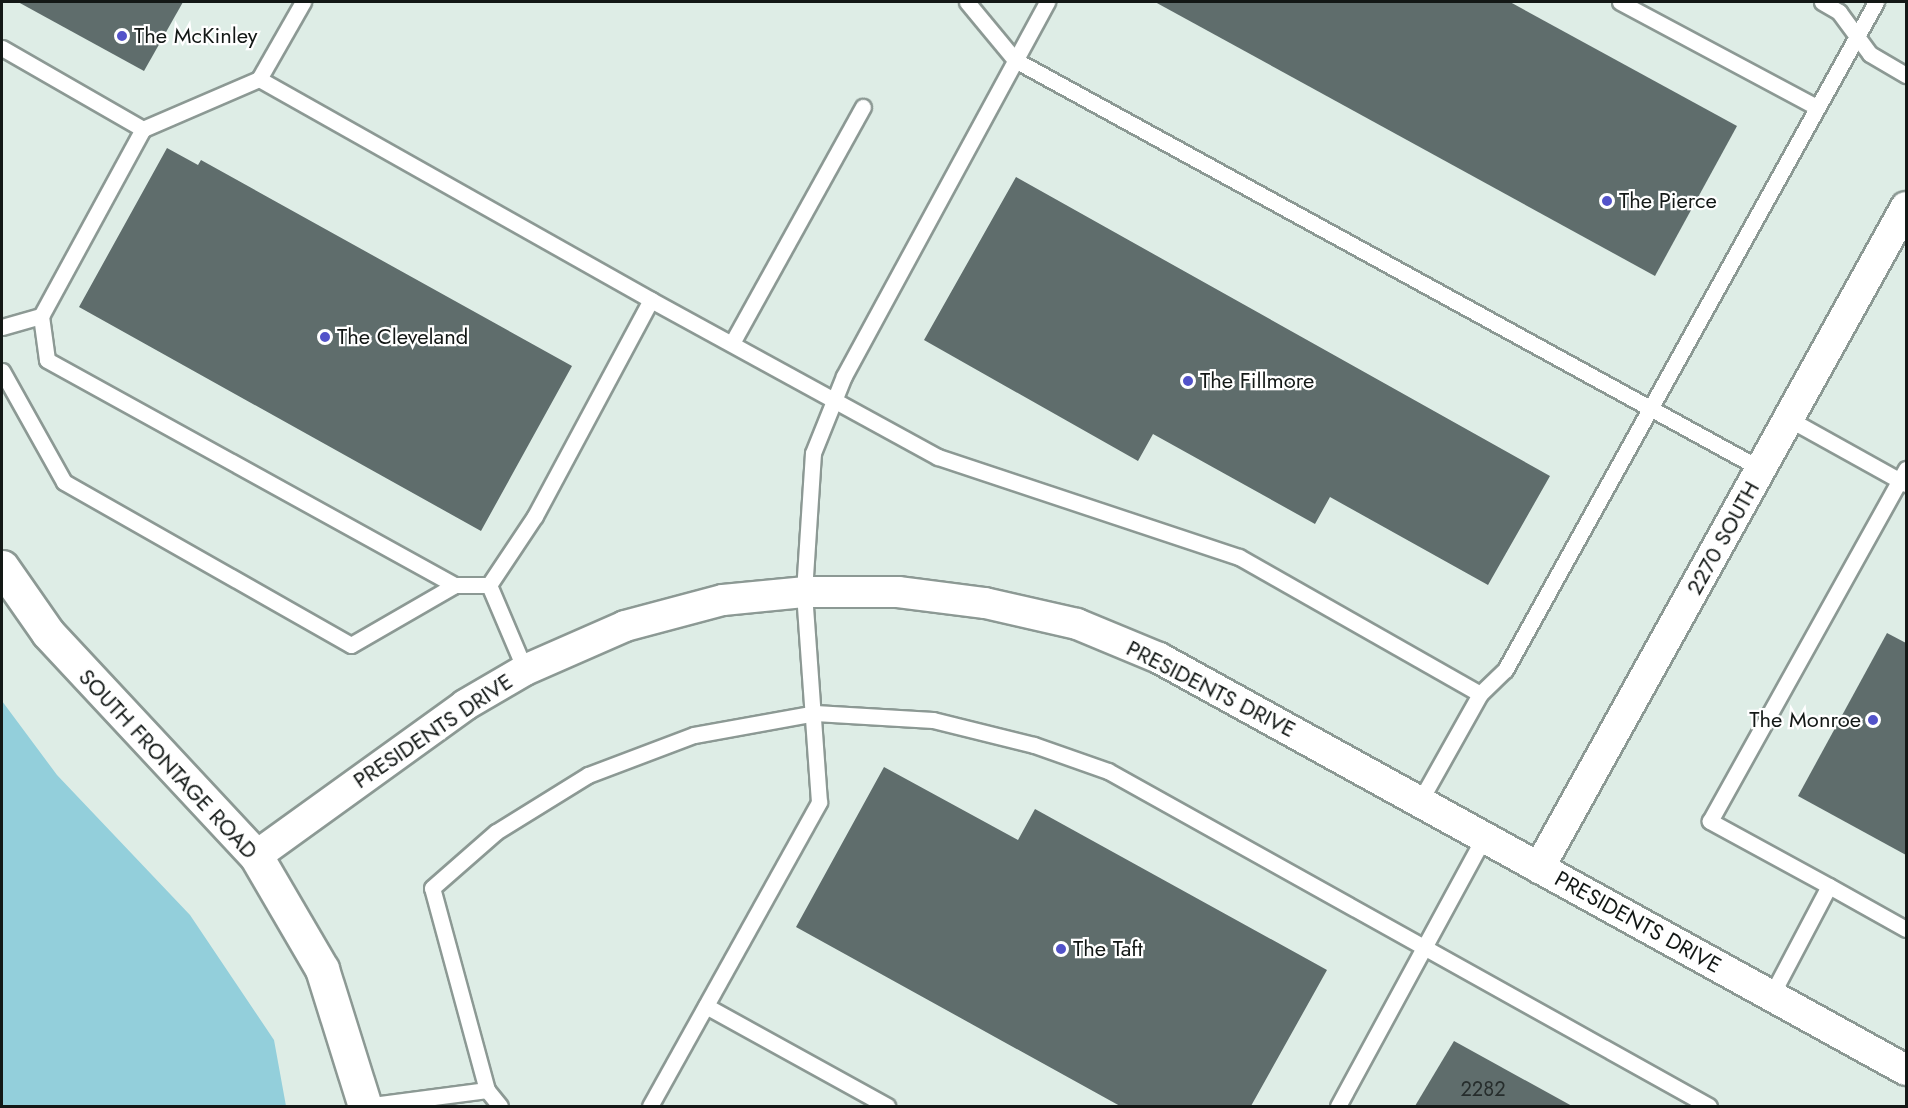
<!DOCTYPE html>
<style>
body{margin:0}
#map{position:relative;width:1908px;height:1108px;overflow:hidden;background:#deede6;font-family:Jost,sans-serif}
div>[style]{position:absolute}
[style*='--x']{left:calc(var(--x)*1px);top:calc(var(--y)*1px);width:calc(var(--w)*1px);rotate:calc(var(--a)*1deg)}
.water>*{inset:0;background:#93cfdb}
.building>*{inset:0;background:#5f6d6c}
.roads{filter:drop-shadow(2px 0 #8c9994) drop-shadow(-2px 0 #8c9994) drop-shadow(0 2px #8c9994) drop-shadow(0 -2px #8c9994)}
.service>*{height:15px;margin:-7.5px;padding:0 7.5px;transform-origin:7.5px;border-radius:7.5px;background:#fff}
.minor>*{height:30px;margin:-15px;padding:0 15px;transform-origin:15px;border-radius:15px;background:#fff}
.tertiary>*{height:33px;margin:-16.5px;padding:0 16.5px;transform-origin:16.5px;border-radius:16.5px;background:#fff}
.dots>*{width:16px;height:16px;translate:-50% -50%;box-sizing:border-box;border:3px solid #fff;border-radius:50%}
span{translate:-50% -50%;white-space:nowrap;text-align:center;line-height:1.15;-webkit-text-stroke:4.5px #fff;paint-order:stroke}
.number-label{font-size:20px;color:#262d2c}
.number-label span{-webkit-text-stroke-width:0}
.poi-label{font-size:22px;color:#131816}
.left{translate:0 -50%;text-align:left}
.right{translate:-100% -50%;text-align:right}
.street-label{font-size:22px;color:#131816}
.frame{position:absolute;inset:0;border:3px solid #131816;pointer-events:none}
</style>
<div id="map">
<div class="water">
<div style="clip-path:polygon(2px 701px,57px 775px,190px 915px,274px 1040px,286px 1106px,2px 1106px)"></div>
</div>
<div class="building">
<div style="clip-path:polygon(18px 2px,183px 2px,144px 71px)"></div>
<div style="clip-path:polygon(1155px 2px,1510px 2px,1737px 126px,1655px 276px)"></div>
<div style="clip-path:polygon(167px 148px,198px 165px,201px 160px,572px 366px,481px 531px,79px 307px)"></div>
<div style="clip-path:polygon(1016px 177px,1550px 476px,1488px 585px,1330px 497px,1315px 524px,1153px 434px,1138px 461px,924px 340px)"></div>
<div style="clip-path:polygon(1887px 633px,1906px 643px,1906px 855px,1798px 796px)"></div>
<div style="clip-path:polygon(884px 767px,1018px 840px,1035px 809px,1327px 970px,1251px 1106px,1120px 1106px,796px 927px)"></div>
<div style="clip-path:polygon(1454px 1041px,1572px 1106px,1415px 1106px)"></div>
</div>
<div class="roads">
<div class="service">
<div style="--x:967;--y:2;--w:75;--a:50.4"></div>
<div style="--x:1015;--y:60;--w:851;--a:28.73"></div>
<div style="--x:1620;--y:2;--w:223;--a:28.1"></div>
<div style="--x:1822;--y:2;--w:20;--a:30"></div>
<div style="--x:1839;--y:12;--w:52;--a:53.6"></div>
<div style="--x:1870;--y:54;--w:42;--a:30.3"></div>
<div style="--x:2;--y:48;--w:163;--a:29.9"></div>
<div style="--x:143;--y:129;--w:126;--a:-23.3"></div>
<div style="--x:259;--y:79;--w:450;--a:29.4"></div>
<div style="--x:259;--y:79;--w:89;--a:-60.3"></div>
<div style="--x:41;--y:316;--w:44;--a:82.2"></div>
<div style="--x:47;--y:360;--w:466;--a:28.9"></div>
<div style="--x:2;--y:327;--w:41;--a:-15.8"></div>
<div style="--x:41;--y:316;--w:213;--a:-61.4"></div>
<div style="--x:732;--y:343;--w:270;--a:-61"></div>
<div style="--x:2;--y:371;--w:127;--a:60.8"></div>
<div style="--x:64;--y:482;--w:330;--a:29.6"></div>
<div style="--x:351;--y:645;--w:120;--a:-30"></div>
<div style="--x:455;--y:585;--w:34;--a:0"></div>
<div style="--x:489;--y:585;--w:92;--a:67"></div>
<div style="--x:1789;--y:419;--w:134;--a:29.1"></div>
<div style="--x:489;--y:585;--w:83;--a:-56.3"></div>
<div style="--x:535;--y:516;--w:245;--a:-61.8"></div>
<div style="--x:651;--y:300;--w:327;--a:28.7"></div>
<div style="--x:938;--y:457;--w:317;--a:18.4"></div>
<div style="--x:1239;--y:557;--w:277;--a:29.6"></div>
<div style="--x:1420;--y:801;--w:123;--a:-60.7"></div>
<div style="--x:1480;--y:694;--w:35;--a:-44"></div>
<div style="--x:1505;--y:670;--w:764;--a:-60.95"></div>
<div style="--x:1829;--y:886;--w:88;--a:29.2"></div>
<div style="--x:1771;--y:996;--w:124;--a:-62.2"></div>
<div style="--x:1829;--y:886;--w:136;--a:-151.4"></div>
<div style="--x:1710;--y:821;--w:403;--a:-60.9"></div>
<div style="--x:706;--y:1006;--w:207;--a:28.9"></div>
<div style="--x:365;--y:1106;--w:123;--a:-7.5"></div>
<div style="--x:500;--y:1106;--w:21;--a:-129"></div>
<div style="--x:487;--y:1090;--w:209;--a:-105.2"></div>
<div style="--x:432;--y:888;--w:85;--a:-41.2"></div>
<div style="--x:496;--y:832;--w:108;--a:-31.8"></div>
<div style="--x:588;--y:775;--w:113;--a:-20.7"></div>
<div style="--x:694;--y:735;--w:123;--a:-10.3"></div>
<div style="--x:815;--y:713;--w:118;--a:3.4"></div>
<div style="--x:933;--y:720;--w:104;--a:13.9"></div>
<div style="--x:1034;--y:745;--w:78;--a:19.4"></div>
<div style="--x:1108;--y:771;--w:688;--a:29.14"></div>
<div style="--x:650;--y:1106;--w:348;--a:-60.9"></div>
<div style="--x:819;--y:802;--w:211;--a:-94.1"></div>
<div style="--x:804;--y:592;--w:139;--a:-86.3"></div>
<div style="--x:813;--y:453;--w:83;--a:-68.1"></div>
<div style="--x:844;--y:376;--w:426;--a:-61.5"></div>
<div style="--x:1338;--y:1106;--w:306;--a:-61.5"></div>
</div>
<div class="minor">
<div style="--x:256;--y:856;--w:258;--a:-35.8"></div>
<div style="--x:465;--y:705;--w:69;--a:-30.3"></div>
<div style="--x:525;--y:670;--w:109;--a:-23.7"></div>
<div style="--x:625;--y:626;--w:101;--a:-14.9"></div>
<div style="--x:723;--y:600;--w:81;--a:-5.6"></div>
<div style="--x:804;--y:592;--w:94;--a:0"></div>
<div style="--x:898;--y:592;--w:88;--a:7.2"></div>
<div style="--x:985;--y:603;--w:94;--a:12.9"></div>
<div style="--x:1077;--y:624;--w:89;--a:22.5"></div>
<div style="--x:1159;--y:658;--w:853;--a:28.88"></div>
<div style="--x:1539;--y:868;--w:756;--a:-60.96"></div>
</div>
<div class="tertiary">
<div style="--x:2;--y:567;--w:80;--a:55.1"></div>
<div style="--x:48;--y:633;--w:305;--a:47"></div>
<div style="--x:256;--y:856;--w:131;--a:59.7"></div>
<div style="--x:322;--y:969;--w:144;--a:72.6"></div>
</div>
</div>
<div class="dots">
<div style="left:122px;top:36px;background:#5252c9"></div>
<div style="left:1607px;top:201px;background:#5252c9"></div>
<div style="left:325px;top:337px;background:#5252c9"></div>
<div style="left:1188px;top:381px;background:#5252c9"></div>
<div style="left:1873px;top:720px;background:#5252c9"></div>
<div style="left:1061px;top:949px;background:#5252c9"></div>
</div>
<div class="number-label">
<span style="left:1483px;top:1089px">2282</span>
</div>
<div class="poi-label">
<span class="left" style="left:134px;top:36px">The McKinley</span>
<span class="left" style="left:1619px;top:201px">The Pierce</span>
<span class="left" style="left:337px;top:337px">The Cleveland</span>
<span class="left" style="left:1200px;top:381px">The Fillmore</span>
<span class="right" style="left:1861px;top:720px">The Monroe</span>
<span class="left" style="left:1073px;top:949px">The Taft</span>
</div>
<div class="street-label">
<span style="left:1723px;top:538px;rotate:-61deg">2270 SOUTH</span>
<span style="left:1211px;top:689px;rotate:27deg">PRESIDENTS DRIVE</span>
<span style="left:433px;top:731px;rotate:-34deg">PRESIDENTS DRIVE</span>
<span style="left:168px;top:764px;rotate:47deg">SOUTH FRONTAGE ROAD</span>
<span style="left:1638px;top:922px;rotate:29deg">PRESIDENTS DRIVE</span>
</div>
<div class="frame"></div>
</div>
